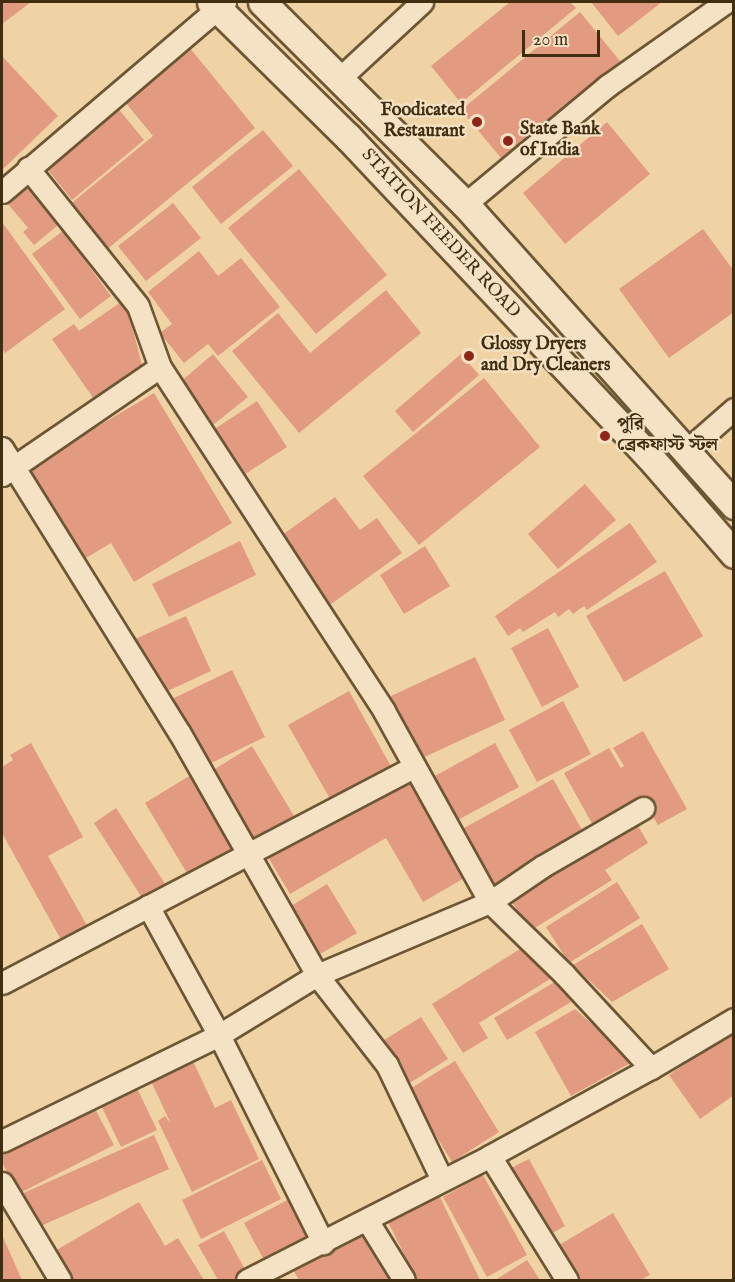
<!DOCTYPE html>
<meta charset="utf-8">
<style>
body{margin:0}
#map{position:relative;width:735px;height:1282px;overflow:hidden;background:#efd3a5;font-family:"IM FELL English","Noto Serif Bengali",serif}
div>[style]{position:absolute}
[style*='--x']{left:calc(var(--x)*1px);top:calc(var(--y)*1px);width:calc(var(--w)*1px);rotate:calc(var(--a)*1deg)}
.building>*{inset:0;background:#e29a81}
.roads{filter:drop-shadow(2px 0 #6c5634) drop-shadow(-2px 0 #6c5634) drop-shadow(0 2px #6c5634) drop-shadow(0 -2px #6c5634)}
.minor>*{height:21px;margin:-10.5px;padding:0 10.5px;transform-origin:10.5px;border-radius:10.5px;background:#f5e2c4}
.tertiary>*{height:27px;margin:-13.5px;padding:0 13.5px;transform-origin:13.5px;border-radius:13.5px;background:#f5e2c4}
.dots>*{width:16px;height:16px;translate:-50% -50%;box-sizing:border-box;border:3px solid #f5e2c4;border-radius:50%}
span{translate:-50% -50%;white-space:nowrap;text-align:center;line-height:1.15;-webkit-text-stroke:4.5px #f5e2c4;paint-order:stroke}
.poi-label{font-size:18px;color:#412d0f;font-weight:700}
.right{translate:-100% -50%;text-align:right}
.left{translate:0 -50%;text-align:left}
.street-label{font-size:18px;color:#412d0f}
.frame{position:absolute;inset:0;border:3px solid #412d0f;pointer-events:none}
.scale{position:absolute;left:522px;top:30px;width:78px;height:27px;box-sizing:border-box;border:3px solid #412d0f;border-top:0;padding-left:8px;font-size:18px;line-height:21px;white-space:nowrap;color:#412d0f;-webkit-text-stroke:4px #f5e2c4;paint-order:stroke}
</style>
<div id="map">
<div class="building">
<div style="clip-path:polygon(2px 2px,31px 2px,2px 24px)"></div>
<div style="clip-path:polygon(510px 2px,570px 2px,576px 8px,461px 103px,431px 66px)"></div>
<div style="clip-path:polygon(591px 2px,662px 2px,618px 36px)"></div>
<div style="clip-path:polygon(580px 12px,624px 66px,506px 164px,461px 110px)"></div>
<div style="clip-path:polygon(190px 48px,255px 128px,105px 251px,68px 206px,153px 136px,125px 102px)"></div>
<div style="clip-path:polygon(2px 56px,58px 116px,2px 170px)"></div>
<div style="clip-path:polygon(116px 106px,144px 140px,72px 200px,44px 165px)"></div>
<div style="clip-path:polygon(607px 122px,650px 174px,565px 244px,523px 193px)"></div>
<div style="clip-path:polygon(263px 130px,293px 166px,221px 224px,192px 187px)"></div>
<div style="clip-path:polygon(299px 169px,387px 275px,316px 334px,228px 228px)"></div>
<div style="clip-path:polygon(31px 183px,63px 221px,34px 245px,23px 232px,28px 228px,8px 204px)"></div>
<div style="clip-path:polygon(173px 203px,201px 238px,146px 281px,118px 246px)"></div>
<div style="clip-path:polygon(2px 222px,65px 309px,5px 353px,2px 348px)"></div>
<div style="clip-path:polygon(703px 229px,734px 271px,734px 312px,669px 358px,619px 289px)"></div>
<div style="clip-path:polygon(63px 231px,111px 296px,80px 319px,32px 254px)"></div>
<div style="clip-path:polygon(199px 251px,218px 276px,241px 258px,280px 307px,218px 356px,208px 344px,184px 363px,160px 333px,172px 324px,148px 292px)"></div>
<div style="clip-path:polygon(386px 290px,421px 333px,299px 433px,232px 351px,278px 313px,310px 353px)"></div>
<div style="clip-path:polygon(121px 302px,129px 314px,143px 369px,96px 402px,52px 339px,74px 324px,79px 331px)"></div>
<div style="clip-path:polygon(213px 354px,248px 397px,213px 425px,179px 383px)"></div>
<div style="clip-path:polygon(461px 354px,479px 375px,413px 432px,395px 411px)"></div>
<div style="clip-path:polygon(484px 378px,540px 447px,419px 545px,363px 476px)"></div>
<div style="clip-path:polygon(154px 393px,232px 523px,134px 582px,111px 543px,81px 561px,26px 469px)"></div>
<div style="clip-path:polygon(257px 401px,287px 447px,239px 478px,210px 432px)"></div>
<div style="clip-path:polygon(585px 484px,616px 520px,558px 569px,528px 534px)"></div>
<div style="clip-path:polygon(335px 497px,360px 530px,377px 518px,402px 553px,327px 607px,278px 538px)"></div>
<div style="clip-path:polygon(630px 523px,657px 562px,587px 610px,584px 606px,573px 614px,569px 609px,558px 617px,555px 612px,523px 632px,520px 628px,508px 636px,495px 616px)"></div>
<div style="clip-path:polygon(240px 541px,256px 575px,169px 617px,152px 584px)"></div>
<div style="clip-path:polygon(425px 546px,450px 586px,404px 614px,380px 575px)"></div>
<div style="clip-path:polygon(665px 571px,703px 636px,624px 682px,586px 616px)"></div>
<div style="clip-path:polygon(186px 616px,211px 671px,161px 694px,135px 639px)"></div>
<div style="clip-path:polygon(548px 628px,579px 687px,542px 707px,511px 648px)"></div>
<div style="clip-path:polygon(475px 657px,505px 720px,420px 759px,391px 696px)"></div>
<div style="clip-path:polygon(232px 670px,265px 737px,205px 766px,172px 699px)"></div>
<div style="clip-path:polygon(349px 691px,393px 770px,333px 804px,288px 725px)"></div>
<div style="clip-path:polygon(563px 701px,591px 754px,537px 782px,509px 730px)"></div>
<div style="clip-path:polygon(643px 731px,687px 809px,658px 825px,644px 802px,595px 829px,564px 773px,609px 748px,621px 768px,624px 766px,613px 748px)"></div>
<div style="clip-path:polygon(31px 743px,83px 837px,48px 856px,90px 931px,64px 945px,2px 833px,2px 767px,13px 760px,10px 755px)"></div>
<div style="clip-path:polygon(495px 743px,519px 787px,456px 821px,433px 777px)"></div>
<div style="clip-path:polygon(252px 746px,297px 821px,255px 847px,210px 772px)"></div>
<div style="clip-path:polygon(194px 773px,241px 851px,191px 880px,145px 803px)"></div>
<div style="clip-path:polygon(409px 776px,466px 877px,423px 902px,386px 838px,290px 894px,268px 857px)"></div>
<div style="clip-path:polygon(553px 779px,585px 835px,486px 890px,455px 833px)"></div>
<div style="clip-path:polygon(116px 808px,169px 890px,146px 904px,94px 823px)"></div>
<div style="clip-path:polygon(634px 819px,648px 843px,605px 870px,612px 880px,530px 931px,509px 897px)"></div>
<div style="clip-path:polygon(617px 882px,640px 918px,569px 963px,546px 927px)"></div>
<div style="clip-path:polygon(327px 884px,357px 933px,320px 954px,291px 906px)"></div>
<div style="clip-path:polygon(642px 924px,669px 969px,612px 1002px,573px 965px)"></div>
<div style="clip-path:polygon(528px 944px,550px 979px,479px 1023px,488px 1038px,463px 1053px,432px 1004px)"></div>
<div style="clip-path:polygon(558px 980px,571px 1002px,507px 1040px,494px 1018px)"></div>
<div style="clip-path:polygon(575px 1009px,634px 1061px,571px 1096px,535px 1032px)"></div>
<div style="clip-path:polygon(421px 1017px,448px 1059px,408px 1084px,381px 1042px)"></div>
<div style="clip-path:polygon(734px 1030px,734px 1095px,700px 1119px,669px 1075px)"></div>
<div style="clip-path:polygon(192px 1059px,215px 1108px,231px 1100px,259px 1159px,192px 1192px,158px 1121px,165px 1116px,171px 1124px,150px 1079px)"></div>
<div style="clip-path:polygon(455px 1061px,499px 1132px,452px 1162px,408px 1090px)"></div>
<div style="clip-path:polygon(134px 1082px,157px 1130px,121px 1147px,98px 1099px)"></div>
<div style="clip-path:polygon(93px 1105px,114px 1145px,18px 1194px,2px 1162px,2px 1152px)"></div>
<div style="clip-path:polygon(154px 1135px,169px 1169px,34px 1229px,19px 1195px)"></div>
<div style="clip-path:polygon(529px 1159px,565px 1226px,547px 1236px,511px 1168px)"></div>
<div style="clip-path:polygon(262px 1160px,281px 1199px,201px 1239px,182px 1200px)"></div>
<div style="clip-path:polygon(483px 1175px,527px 1255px,487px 1277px,443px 1197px)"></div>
<div style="clip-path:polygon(439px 1195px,480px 1280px,417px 1280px,387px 1220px)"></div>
<div style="clip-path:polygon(289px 1199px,310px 1238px,265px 1262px,244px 1223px)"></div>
<div style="clip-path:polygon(139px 1202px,165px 1246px,178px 1238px,204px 1280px,70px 1280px,53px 1252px)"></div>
<div style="clip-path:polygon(613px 1213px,650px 1275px,640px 1280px,573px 1280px,554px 1248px)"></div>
<div style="clip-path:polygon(368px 1227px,397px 1280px,299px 1280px,292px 1268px)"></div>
<div style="clip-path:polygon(224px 1231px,247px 1273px,234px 1280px,218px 1280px,198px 1245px)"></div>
<div style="clip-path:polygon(2px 1235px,22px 1280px,2px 1280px)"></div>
<div style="clip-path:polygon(527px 1260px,540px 1280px,495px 1280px)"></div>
</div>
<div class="roads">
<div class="minor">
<div style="--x:340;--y:78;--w:112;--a:-42.8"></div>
<div style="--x:28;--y:168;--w:176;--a:51.4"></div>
<div style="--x:138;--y:306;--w:65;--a:70.2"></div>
<div style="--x:160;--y:367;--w:411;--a:56.9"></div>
<div style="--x:384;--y:711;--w:218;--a:61"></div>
<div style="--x:490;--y:902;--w:103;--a:44.2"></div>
<div style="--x:564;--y:974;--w:128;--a:47.2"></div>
<div style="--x:2;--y:192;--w:293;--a:-40.4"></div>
<div style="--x:465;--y:204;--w:185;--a:-39.7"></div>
<div style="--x:607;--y:86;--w:146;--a:-35.2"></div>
<div style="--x:2;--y:448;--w:335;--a:58.1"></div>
<div style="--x:179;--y:732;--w:279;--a:60.4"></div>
<div style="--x:317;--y:975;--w:114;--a:52.1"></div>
<div style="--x:387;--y:1065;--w:127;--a:64.4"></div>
<div style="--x:686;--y:451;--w:64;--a:-41.2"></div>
<div style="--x:2;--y:475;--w:191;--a:-34.4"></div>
<div style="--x:148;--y:906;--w:147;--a:61.2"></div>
<div style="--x:219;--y:1035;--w:233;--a:63.4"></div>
<div style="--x:2;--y:983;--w:464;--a:-27.7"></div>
<div style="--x:2;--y:1141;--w:242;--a:-26"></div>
<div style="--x:219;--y:1035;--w:115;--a:-31.5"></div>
<div style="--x:317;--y:975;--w:188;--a:-22.9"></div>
<div style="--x:490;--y:902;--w:64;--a:-34.2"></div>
<div style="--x:543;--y:866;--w:116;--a:-30.1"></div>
<div style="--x:490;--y:1156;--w:146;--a:58.2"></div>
<div style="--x:2;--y:1183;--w:113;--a:59.1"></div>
<div style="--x:367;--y:1220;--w:70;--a:58.3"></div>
<div style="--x:247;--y:1280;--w:273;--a:-27"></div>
<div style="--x:490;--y:1156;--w:183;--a:-28.7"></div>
<div style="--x:651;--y:1068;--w:96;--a:-30.6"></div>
</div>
<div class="tertiary">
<div style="--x:211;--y:2;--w:192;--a:44.6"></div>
<div style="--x:348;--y:137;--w:437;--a:46.7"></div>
<div style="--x:648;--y:455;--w:131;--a:49"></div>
<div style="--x:262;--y:2;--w:286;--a:44.9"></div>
<div style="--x:465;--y:204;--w:404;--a:48.2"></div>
</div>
</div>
<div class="dots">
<div style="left:477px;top:122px;background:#8f2418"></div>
<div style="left:508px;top:141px;background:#8f2418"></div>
<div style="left:469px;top:356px;background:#8f2418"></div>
<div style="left:605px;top:436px;background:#8f2418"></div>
</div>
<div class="poi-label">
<span class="right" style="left:465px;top:122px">Foodicated<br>Restaurant</span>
<span class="left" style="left:520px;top:141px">State Bank<br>of India</span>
<span class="left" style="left:481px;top:356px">Glossy Dryers<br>and Dry Cleaners</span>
<span class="left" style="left:617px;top:436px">পুরি<br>ব্রেকফাস্ট স্টল</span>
</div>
<div class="street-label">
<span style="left:440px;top:234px;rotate:47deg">STATION FEEDER ROAD</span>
</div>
<div class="frame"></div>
<div class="scale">20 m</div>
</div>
